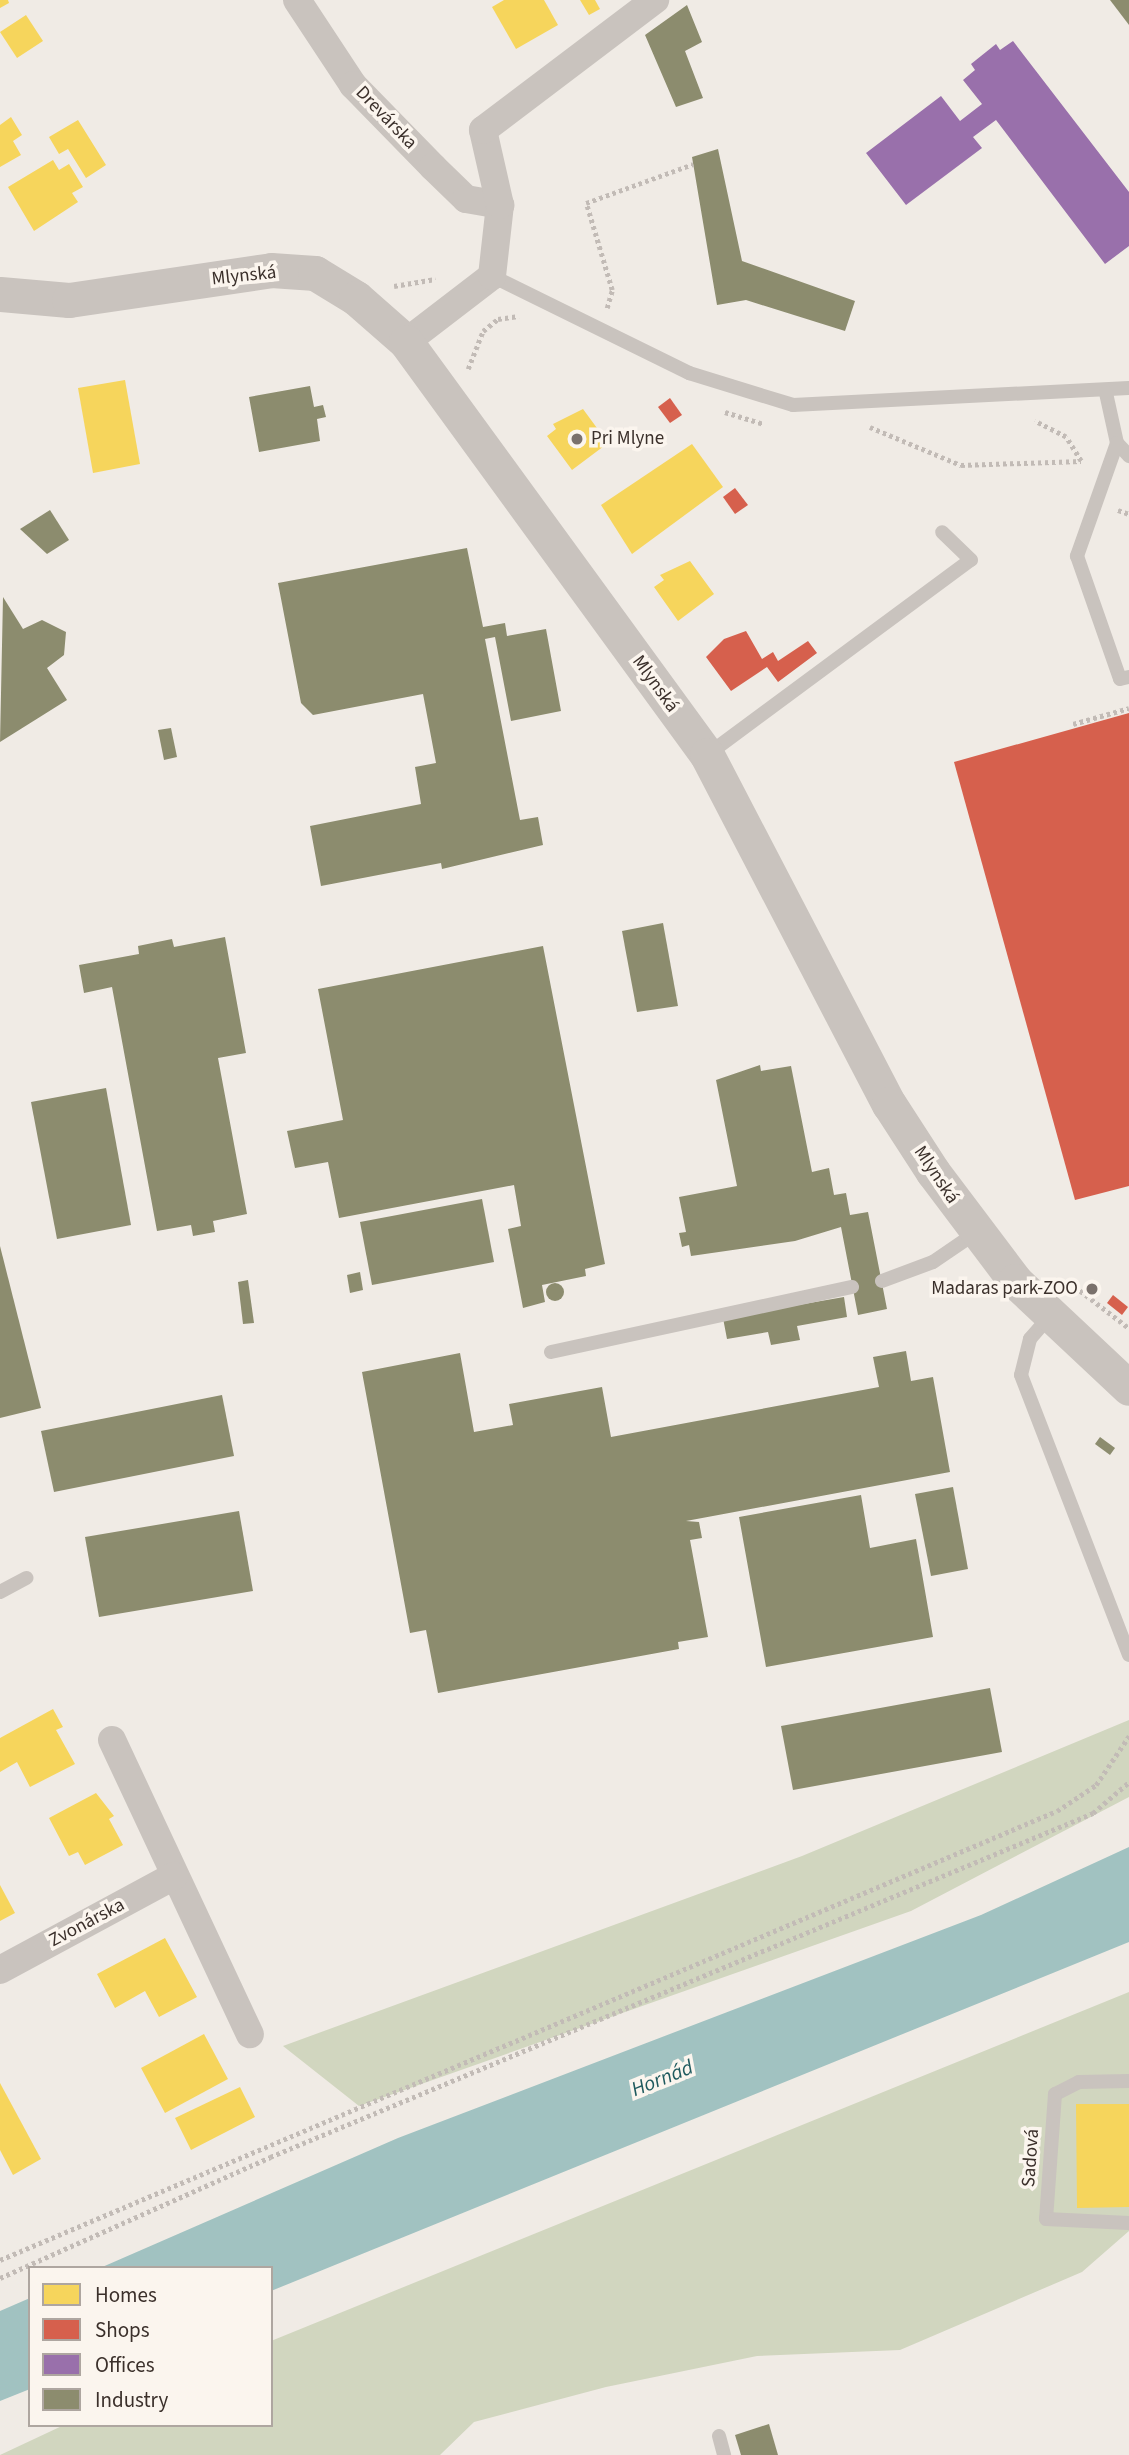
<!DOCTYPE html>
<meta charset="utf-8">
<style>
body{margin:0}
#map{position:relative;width:1129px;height:2455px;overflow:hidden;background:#f0ebe5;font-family:"Source Sans 3",sans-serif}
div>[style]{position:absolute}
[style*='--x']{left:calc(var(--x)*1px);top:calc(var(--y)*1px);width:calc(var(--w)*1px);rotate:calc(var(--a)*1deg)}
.green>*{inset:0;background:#d1d6bf}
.water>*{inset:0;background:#a1c2c1}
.homes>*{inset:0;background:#f6d55c}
.shops>*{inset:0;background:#d6604d}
.offices>*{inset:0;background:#9970ab}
.industry>*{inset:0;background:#8c8c6e}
.round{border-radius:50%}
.path>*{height:4.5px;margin-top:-2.25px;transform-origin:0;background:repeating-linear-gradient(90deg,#c2bbb6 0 3.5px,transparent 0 7px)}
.service>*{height:14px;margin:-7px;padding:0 7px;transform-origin:7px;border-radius:7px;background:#c9c3be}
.minor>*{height:28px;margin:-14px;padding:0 14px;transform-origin:14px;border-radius:14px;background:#c9c3be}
.tertiary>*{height:35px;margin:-17.5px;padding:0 17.5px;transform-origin:17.5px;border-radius:17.5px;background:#c9c3be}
.dots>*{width:19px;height:19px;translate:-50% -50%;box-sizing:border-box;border:4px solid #fbf5ee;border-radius:50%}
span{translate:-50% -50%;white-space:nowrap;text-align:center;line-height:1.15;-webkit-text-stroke:7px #fbf5ee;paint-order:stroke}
.street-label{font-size:19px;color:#3b302b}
.poi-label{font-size:19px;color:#3b302b}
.left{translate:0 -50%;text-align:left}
.right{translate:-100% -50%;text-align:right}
.water-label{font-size:21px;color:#1f5a5e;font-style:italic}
.legend{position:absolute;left:28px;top:2266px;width:245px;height:161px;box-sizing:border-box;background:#fbf5ee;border:2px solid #aea6a0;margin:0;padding:9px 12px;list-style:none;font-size:21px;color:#3b302b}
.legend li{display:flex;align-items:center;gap:14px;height:35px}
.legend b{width:35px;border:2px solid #aea6a0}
</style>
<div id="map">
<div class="green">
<div style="clip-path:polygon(1129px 1720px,1129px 1797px,911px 1911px,359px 2106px,283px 2046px,802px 1856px)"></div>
<div style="clip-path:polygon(1129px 1992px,1129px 2231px,1082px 2272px,900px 2350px,757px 2356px,606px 2387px,474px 2422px,440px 2455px,0 2455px,64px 2425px,271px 2425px,271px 2341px)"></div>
</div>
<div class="water">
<div style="clip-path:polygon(1129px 1847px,1129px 1942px,271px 2291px,271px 2268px,100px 2268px,398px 2138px,981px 1915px)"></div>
<div style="clip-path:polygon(30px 2298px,30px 2389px,0 2401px,0 2311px)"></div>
</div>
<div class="homes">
<div style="clip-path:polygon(0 0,8px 0,9px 3px,0 8px)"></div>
<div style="clip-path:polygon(504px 0,544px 0,558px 25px,516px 49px,492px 7px)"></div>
<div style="clip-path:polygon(580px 0,595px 0,600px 9px,589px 15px)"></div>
<div style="clip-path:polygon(26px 15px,43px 41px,17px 58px,0 32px)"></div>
<div style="clip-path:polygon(11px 117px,22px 135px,13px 141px,21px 155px,0 167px,0 125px)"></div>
<div style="clip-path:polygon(78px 120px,106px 165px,86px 178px,68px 149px,59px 154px,49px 137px)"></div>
<div style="clip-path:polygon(53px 160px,59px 170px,69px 164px,83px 187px,72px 193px,78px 202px,34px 231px,8px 187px)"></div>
<div style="clip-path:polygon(125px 380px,140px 464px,93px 473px,78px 388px)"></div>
<div style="clip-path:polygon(583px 409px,608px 443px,572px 470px,547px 436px,556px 429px,553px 424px)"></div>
<div style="clip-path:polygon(692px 444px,723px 487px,632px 554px,601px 505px)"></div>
<div style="clip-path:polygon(690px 561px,714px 594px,678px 621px,654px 587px,664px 580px,660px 575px)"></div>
<div style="clip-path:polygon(53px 1709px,63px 1727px,56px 1730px,75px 1764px,30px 1787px,17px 1762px,0 1772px,0 1738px)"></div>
<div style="clip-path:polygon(96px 1793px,114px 1816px,109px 1819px,123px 1845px,85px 1865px,78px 1852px,69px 1856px,49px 1818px)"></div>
<div style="clip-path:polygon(0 1885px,15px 1913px,0 1921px)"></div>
<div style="clip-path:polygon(165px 1938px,197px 1997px,159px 2017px,145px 1991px,115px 2008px,97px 1974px)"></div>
<div style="clip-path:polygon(204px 2034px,228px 2079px,165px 2113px,141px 2068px)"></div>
<div style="clip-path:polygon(0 2083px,41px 2159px,13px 2175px,0 2150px)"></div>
<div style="clip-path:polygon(240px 2087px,255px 2117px,191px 2150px,175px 2118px)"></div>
<div style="clip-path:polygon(1076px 2104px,1129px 2104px,1129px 2207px,1077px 2208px)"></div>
</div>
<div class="shops">
<div style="clip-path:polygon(670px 398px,682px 415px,670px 423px,658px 407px)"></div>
<div style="clip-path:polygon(735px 488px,748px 505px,735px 514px,723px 497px)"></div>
<div style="clip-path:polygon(746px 631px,762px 659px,773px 652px,778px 661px,808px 641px,817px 653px,778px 682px,767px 667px,731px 691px,706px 657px,724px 639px)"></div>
<div style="clip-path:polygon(1129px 713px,1129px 1186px,1075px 1200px,954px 762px)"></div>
<div style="clip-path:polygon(1113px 1295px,1128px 1307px,1122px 1315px,1107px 1303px)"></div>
</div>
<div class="offices">
<div style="clip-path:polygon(1013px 41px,1129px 192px,1129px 246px,1105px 264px,996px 120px,973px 137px,982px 148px,906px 205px,866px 153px,941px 96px,960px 121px,982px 104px,963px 80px,975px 70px,971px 64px,996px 44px,1000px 50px)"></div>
</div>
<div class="industry">
<div style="clip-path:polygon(1110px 0,1129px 0,1129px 25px)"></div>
<div style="clip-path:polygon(687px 5px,702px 42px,685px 51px,703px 98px,676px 107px,645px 35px)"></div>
<div style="clip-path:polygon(718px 149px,742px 261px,855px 301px,845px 331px,746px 300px,717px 305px,692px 157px)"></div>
<div style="clip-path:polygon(310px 386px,314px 407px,323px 405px,326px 417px,317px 419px,320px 441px,259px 452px,249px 397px)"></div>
<div style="clip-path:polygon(50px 510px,69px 540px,47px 554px,20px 529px)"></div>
<div style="clip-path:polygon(467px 548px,483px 627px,505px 623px,507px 636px,546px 629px,561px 711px,511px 721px,495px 637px,485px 639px,520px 820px,538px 817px,543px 845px,442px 869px,441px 863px,321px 886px,310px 826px,421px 804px,415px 767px,436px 763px,423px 694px,313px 715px,301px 703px,278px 583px)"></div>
<div style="clip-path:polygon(3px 597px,23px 629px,42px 620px,66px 632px,64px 655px,47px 668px,67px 700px,0 742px)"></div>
<div style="clip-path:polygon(171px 728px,177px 757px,164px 760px,158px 730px)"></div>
<div style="clip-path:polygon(663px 923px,678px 1006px,637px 1012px,622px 931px)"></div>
<div style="clip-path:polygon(225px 937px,246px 1053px,218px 1058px,247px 1214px,213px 1221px,215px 1232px,193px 1236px,191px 1225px,157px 1231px,112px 987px,84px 993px,79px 965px,139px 954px,138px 946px,172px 939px,174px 947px)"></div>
<div style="clip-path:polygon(543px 946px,605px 1264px,585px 1269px,586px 1276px,542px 1285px,545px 1302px,523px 1308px,508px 1229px,521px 1226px,514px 1185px,339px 1218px,328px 1162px,295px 1168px,287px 1131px,343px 1120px,318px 989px)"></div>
<div style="clip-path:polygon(760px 1065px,761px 1071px,791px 1066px,812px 1172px,829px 1168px,834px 1195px,846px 1193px,850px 1215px,868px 1212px,887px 1309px,858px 1315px,841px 1227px,795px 1241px,691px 1256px,689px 1245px,682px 1247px,679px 1233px,686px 1232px,679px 1197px,737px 1186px,716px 1080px)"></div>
<div style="clip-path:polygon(106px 1088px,131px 1225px,57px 1239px,31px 1102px)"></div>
<div style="clip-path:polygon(482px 1199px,494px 1262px,372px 1285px,360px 1222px)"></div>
<div style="clip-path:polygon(0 1246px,41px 1408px,0 1418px)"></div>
<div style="clip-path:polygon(360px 1272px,363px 1290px,350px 1293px,347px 1275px)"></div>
<div style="clip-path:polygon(248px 1280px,254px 1323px,243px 1324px,238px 1282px)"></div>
<div class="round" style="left:546px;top:1283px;width:18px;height:18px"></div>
<div style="clip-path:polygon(844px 1297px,847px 1317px,797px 1326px,800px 1340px,771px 1345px,768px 1332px,727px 1339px,723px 1318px)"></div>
<div style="clip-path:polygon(906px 1351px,911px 1381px,933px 1377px,950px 1472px,686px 1521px,699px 1522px,702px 1538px,690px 1540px,708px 1637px,678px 1642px,679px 1649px,438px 1693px,426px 1630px,410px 1633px,362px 1372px,460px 1353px,474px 1432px,513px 1425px,509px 1404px,602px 1387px,611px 1437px,879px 1387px,873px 1357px)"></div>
<div style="clip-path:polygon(222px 1395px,234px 1456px,54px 1492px,41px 1431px)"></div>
<div style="clip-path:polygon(1100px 1437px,1115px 1448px,1110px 1455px,1095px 1444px)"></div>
<div style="clip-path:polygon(953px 1487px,968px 1569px,931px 1576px,915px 1494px)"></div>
<div style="clip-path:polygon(861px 1495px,870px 1548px,916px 1539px,933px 1637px,766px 1667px,739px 1517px)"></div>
<div style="clip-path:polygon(239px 1511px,253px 1591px,99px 1617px,85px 1537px)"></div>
<div style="clip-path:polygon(990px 1688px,1002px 1752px,793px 1790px,781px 1726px)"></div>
<div style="clip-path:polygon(769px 2424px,778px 2455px,741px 2455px,735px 2435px)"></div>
</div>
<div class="path">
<div style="--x:394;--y:286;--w:42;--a:-9.7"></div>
<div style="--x:607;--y:308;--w:19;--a:-74"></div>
<div style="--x:612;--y:290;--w:91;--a:-106.6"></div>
<div style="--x:586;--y:203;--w:114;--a:-20"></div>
<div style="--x:468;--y:369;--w:41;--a:-68.5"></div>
<div style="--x:483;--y:331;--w:19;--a:-39"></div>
<div style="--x:498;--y:319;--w:21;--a:-8"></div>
<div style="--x:725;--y:412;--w:41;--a:17.1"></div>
<div style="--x:870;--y:427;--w:99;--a:22.7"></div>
<div style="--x:961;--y:465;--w:120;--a:-1.9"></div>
<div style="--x:1081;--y:461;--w:28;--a:-122"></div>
<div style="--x:1066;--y:437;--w:35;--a:-153"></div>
<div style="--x:1118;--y:510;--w:12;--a:20"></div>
<div style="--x:1073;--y:724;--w:58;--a:-15.9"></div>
<div style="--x:1069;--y:1282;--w:76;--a:37.5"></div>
<div style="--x:0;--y:2260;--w:1148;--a:-23.02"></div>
<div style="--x:1057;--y:1811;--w:47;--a:-33.7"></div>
<div style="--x:1096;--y:1785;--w:59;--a:-56"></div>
<div style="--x:0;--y:2278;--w:296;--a:-24.1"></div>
<div style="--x:270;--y:2157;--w:892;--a:-22.68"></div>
<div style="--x:1093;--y:1813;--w:48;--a:-40.7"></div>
</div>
<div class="service">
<div style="--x:492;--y:276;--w:220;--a:26.2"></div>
<div style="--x:689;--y:373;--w:109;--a:17.1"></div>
<div style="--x:793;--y:405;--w:336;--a:-2.9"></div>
<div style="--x:1106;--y:393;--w:51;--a:77.6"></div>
<div style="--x:1117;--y:443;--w:18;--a:47"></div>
<div style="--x:1117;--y:443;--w:120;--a:109.5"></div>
<div style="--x:1077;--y:556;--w:130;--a:70.7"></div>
<div style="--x:1120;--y:679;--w:9;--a:-13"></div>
<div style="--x:707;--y:755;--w:328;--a:-36.5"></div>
<div style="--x:971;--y:560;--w:40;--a:-136"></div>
<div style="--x:882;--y:1281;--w:54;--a:-20.4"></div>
<div style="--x:933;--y:1262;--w:53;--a:-34.3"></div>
<div style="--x:1049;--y:1317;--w:29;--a:131"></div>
<div style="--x:1030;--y:1339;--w:37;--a:104"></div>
<div style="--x:1021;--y:1375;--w:300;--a:68.9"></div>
<div style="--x:551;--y:1352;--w:308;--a:-12.2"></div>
<div style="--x:0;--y:1592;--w:30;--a:-28"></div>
<div style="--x:1129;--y:2081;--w:50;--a:178.9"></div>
<div style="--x:1079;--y:2082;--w:27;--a:153"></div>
<div style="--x:1055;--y:2094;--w:125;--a:94.1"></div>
<div style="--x:1046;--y:2219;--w:83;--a:2.8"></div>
<div style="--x:719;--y:2436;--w:20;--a:75"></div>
</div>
<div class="minor">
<div style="--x:297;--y:0;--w:102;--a:56.6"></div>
<div style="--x:353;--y:85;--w:115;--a:45.7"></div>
<div style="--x:433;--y:167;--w:46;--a:44.1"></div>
<div style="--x:466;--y:199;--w:35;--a:10"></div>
<div style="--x:406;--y:342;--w:108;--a:-37.5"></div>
<div style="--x:492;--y:276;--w:71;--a:-83.6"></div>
<div style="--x:500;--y:205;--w:77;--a:-102.8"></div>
<div style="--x:483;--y:130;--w:216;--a:-37.1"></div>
<div style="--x:112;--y:1740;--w:325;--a:64.9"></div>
<div style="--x:0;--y:1970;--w:198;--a:-28.4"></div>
</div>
<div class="tertiary">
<div style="--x:0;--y:294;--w:69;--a:5"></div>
<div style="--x:69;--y:300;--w:204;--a:-8.4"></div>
<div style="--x:271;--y:270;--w:44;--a:3.9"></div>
<div style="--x:315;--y:273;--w:48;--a:31.4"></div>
<div style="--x:356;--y:298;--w:67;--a:41.3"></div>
<div style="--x:406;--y:342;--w:511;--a:53.91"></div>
<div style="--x:707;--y:755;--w:394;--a:62.5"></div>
<div style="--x:889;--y:1104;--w:81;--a:57.1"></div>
<div style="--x:933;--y:1172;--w:136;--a:53"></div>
<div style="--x:1015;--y:1281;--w:156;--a:43.2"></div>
</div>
<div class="dots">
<div style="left:577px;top:439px;background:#7a716c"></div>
<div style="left:1092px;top:1289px;background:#7a716c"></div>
</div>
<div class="street-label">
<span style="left:386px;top:118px;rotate:46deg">Drevárska</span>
<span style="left:244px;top:276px;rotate:-6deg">Mlynská</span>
<span style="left:655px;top:684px;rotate:54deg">Mlynská</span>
<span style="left:936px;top:1175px;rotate:56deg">Mlynská</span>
<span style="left:87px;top:1923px;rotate:-28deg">Zvonárska</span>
<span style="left:1031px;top:2158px;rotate:-86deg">Sadová</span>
</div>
<div class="poi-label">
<span class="left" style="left:591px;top:439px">Pri Mlyne</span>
<span class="right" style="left:1078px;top:1289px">Madaras park-ZOO</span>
</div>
<div class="water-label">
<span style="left:662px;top:2078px;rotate:-22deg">Hornád</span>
</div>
<ul class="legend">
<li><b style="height:19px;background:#f6d55c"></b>Homes</li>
<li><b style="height:19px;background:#d6604d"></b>Shops</li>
<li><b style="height:19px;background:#9970ab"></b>Offices</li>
<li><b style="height:19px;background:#8c8c6e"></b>Industry</li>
</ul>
</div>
